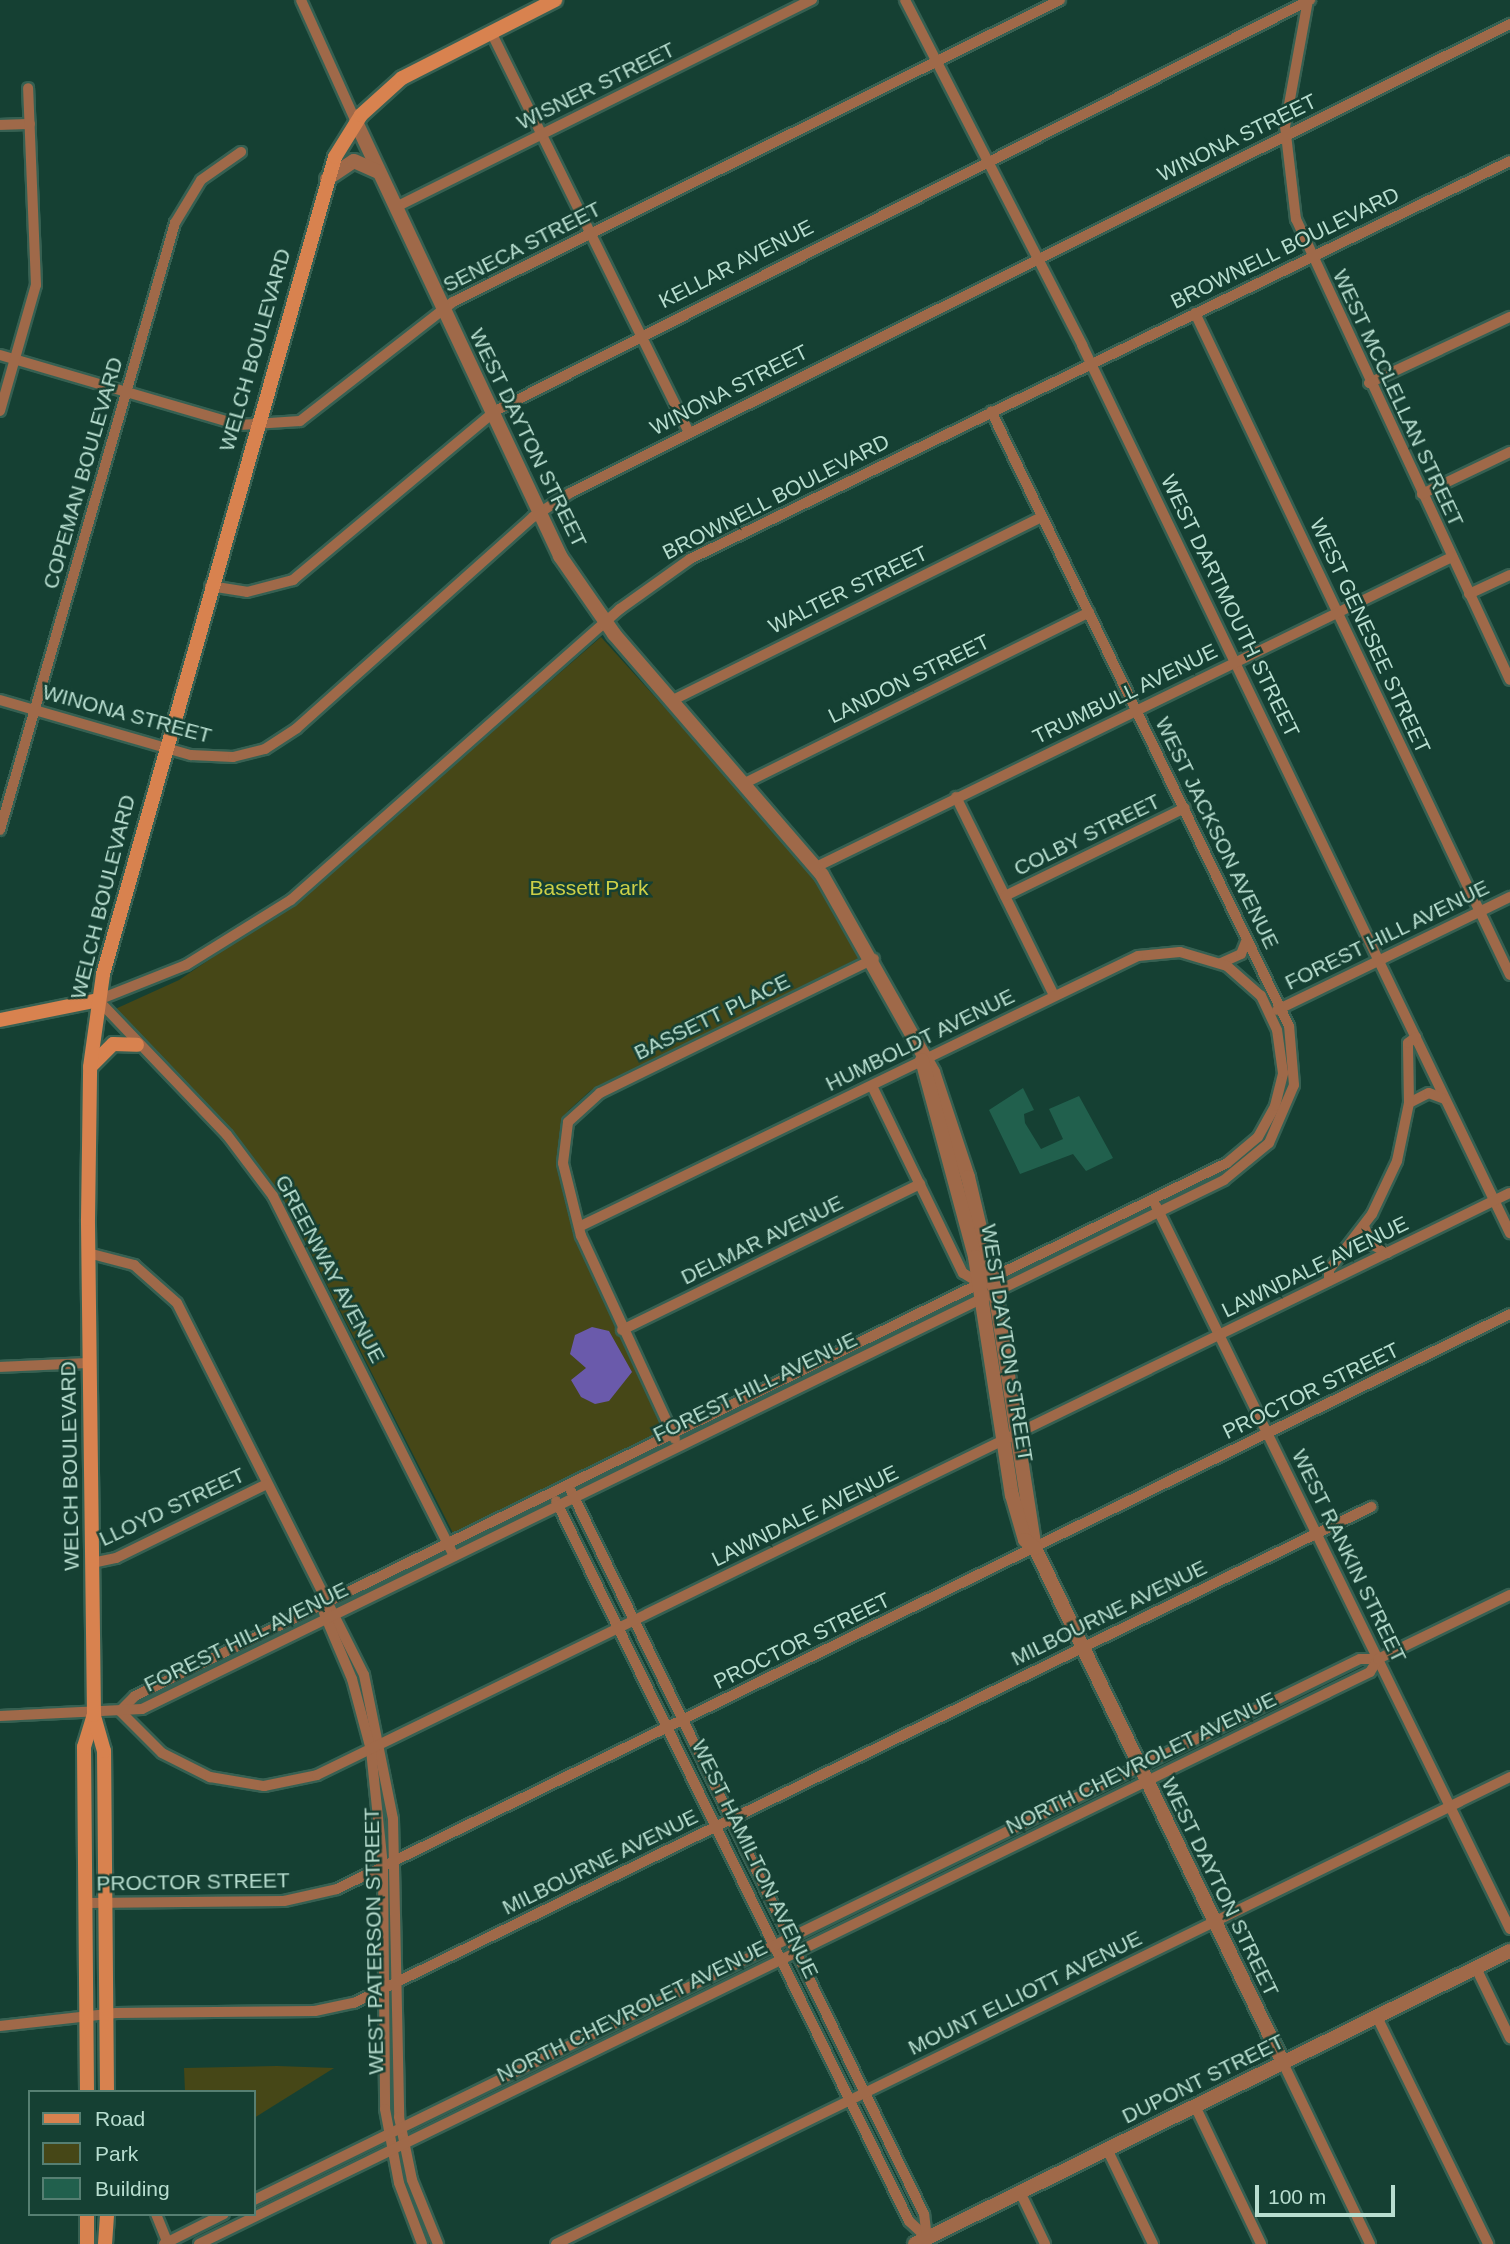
<!DOCTYPE html>
<style>
body{margin:0}
#map{position:relative;width:1510px;height:2244px;overflow:hidden;background:#154033;font-family:Arial,sans-serif}
div>[style]{position:absolute}
[style*='--x']{left:calc(var(--x)*1px);top:calc(var(--y)*1px);width:calc(var(--w)*1px);rotate:calc(var(--a)*1deg)}
.green>*{inset:0;background:#464717}
.water>*{inset:0;background:#6a5aab}
.building>*{inset:0;background:#21604d}
.roads{filter:drop-shadow(2px 0 #366052) drop-shadow(-2px 0 #366052) drop-shadow(0 2px #366052) drop-shadow(0 -2px #366052)}
.minor>*{height:10px;margin:-5px;padding:0 5px;transform-origin:5px;border-radius:5px;background:#9f6949}
.tertiary>*{height:14px;margin:-7px;padding:0 7px;transform-origin:7px;border-radius:7px;background:#9f6949}
.secondary>*{height:14px;margin:-7px;padding:0 7px;transform-origin:7px;border-radius:7px;background:#d8824f}
span{translate:-50% -50%;white-space:nowrap;text-align:center;line-height:1.15;-webkit-text-stroke:5px #154033;paint-order:stroke}
.street-label{font-size:21px;color:#b8ded0}
.park-label{font-size:21px;color:#cdcf47}
.legend{position:absolute;left:28px;top:2090px;width:228px;height:126px;box-sizing:border-box;background:#154033;border:2px solid #567f72;margin:0;padding:9px 12px;list-style:none;font-size:21px;color:#b8ded0}
.legend li{display:flex;align-items:center;gap:14px;height:35px}
.legend b{width:35px;border:2px solid #567f72}
.scale{position:absolute;left:1255px;top:2185px;width:140px;height:32px;box-sizing:border-box;border:4px solid #b8ded0;border-top:0;padding-left:9px;font-size:21px;line-height:24px;white-space:nowrap;color:#b8ded0;-webkit-text-stroke:5px #154033;paint-order:stroke}
</style>
<div id="map">
<div class="green">
<div style="clip-path:polygon(601px 637px,815px 874px,863px 956px,590px 1091px,568px 1111px,557px 1155px,572px 1223px,663px 1431px,454px 1535px,285px 1202px,234px 1134px,113px 1010px,179px 980px,304px 896px)"></div>
<div style="clip-path:polygon(184px 2068px,277px 2066px,334px 2068px,254px 2118px,254px 2092px,185px 2092px)"></div>
</div>
<div class="water">
<div style="clip-path:polygon(592px 1327px,609px 1331px,632px 1372px,609px 1401px,595px 1404px,581px 1397px,571px 1380px,586px 1368px,570px 1354px,575px 1335px)"></div>
</div>
<div class="building">
<div style="clip-path:polygon(1023px 1088px,1034px 1110px,1024px 1114px,1025px 1123px,1041px 1149px,1063px 1139px,1049px 1109px,1079px 1096px,1113px 1158px,1086px 1171px,1073px 1154px,1020px 1174px,989px 1110px)"></div>
</div>
<div class="roads">
<div class="minor">
<div style="--x:301;--y:0;--w:134;--a:65.7"></div>
<div style="--x:905;--y:0;--w:388;--a:62.8"></div>
<div style="--x:1082;--y:345;--w:986;--a:64.27"></div>
<div style="--x:1308;--y:0;--w:128;--a:100.3"></div>
<div style="--x:1285;--y:126;--w:94;--a:83.3"></div>
<div style="--x:1296;--y:219;--w:508;--a:65.1"></div>
<div style="--x:491;--y:32;--w:446;--a:63.7"></div>
<div style="--x:0;--y:125;--w:30;--a:-2"></div>
<div style="--x:396;--y:207;--w:465;--a:-26.5"></div>
<div style="--x:1195;--y:313;--w:733;--a:64.55"></div>
<div style="--x:0;--y:355;--w:249;--a:16.3"></div>
<div style="--x:239;--y:425;--w:61;--a:-3.8"></div>
<div style="--x:300;--y:421;--w:194;--a:-37.9"></div>
<div style="--x:453;--y:302;--w:678;--a:-26.45"></div>
<div style="--x:1369;--y:383;--w:156;--a:-25.1"></div>
<div style="--x:0;--y:411;--w:131;--a:-74.1"></div>
<div style="--x:36;--y:285;--w:197;--a:-92.3"></div>
<div style="--x:1422;--y:494;--w:98;--a:-25.5"></div>
<div style="--x:210;--y:586;--w:37;--a:9"></div>
<div style="--x:247;--y:592;--w:48;--a:-14.6"></div>
<div style="--x:293;--y:580;--w:263;--a:-39.9"></div>
<div style="--x:495;--y:411;--w:913;--a:-26.76"></div>
<div style="--x:1469;--y:594;--w:45;--a:-24.9"></div>
<div style="--x:0;--y:700;--w:199;--a:16.1"></div>
<div style="--x:191;--y:755;--w:42;--a:2.7"></div>
<div style="--x:233;--y:757;--w:33;--a:-14"></div>
<div style="--x:265;--y:749;--w:38;--a:-33"></div>
<div style="--x:297;--y:728;--w:317;--a:-41.8"></div>
<div style="--x:533;--y:517;--w:44;--a:-33"></div>
<div style="--x:570;--y:493;--w:1051;--a:-26.52"></div>
<div style="--x:673;--y:700;--w:412;--a:-26.4"></div>
<div style="--x:747;--y:782;--w:382;--a:-26.4"></div>
<div style="--x:956;--y:797;--w:221;--a:63.7"></div>
<div style="--x:0;--y:830;--w:632;--a:-73.92"></div>
<div style="--x:175;--y:223;--w:50;--a:-58.8"></div>
<div style="--x:201;--y:180;--w:49;--a:-35"></div>
<div style="--x:816;--y:867;--w:708;--a:-25.99"></div>
<div style="--x:1005;--y:896;--w:200;--a:-26.1"></div>
<div style="--x:1221;--y:963;--w:22;--a:-24"></div>
<div style="--x:1241;--y:954;--w:16;--a:-68"></div>
<div style="--x:1277;--y:1010;--w:259;--a:-25.9"></div>
<div style="--x:872;--y:1086;--w:208;--a:64.1"></div>
<div style="--x:963;--y:1273;--w:23;--a:31"></div>
<div style="--x:1409;--y:1103;--w:22;--a:-27"></div>
<div style="--x:1429;--y:1093;--w:17;--a:21"></div>
<div style="--x:1156;--y:1206;--w:805;--a:63.91"></div>
<div style="--x:1364;--y:1226;--w:19;--a:69"></div>
<div style="--x:1371;--y:1244;--w:19;--a:28"></div>
<div style="--x:88;--y:1253;--w:48;--a:14.6"></div>
<div style="--x:134;--y:1265;--w:57;--a:41.5"></div>
<div style="--x:177;--y:1303;--w:416;--a:63.3"></div>
<div style="--x:364;--y:1675;--w:147;--a:78.6"></div>
<div style="--x:393;--y:1819;--w:298;--a:88.8"></div>
<div style="--x:399;--y:2117;--w:64;--a:78.3"></div>
<div style="--x:412;--y:2180;--w:69;--a:67.9"></div>
<div style="--x:1329;--y:1281;--w:11;--a:-90"></div>
<div style="--x:1329;--y:1270;--w:71;--a:-52.5"></div>
<div style="--x:1372;--y:1214;--w:59;--a:-64.7"></div>
<div style="--x:1397;--y:1161;--w:59;--a:-78.3"></div>
<div style="--x:1409;--y:1103;--w:60;--a:-91"></div>
<div style="--x:1408;--y:1043;--w:10;--a:-37"></div>
<div style="--x:622;--y:1330;--w:332;--a:-26.1"></div>
<div style="--x:0;--y:1367;--w:89;--a:-2.6"></div>
<div style="--x:675;--y:1439;--w:224;--a:-114.8"></div>
<div style="--x:581;--y:1236;--w:75;--a:-103.9"></div>
<div style="--x:563;--y:1163;--w:41;--a:-83"></div>
<div style="--x:568;--y:1122;--w:43;--a:-42.2"></div>
<div style="--x:600;--y:1093;--w:305;--a:-26.1"></div>
<div style="--x:556;--y:1501;--w:802;--a:63.88"></div>
<div style="--x:909;--y:2221;--w:25;--a:43"></div>
<div style="--x:927;--y:2238;--w:24;--a:-97"></div>
<div style="--x:924;--y:2214;--w:805;--a:-116.02"></div>
<div style="--x:454;--y:1556;--w:403;--a:-116.7"></div>
<div style="--x:273;--y:1196;--w:76;--a:-127"></div>
<div style="--x:227;--y:1135;--w:187;--a:-133.7"></div>
<div style="--x:98;--y:1000;--w:95;--a:-21.7"></div>
<div style="--x:186;--y:965;--w:123;--a:-31.8"></div>
<div style="--x:291;--y:900;--w:439;--a:-41.5"></div>
<div style="--x:620;--y:609;--w:86;--a:-35.5"></div>
<div style="--x:690;--y:559;--w:911;--a:-25.89"></div>
<div style="--x:92;--y:1563;--w:25;--a:-12"></div>
<div style="--x:116;--y:1558;--w:168;--a:-26.1"></div>
<div style="--x:324;--y:1613;--w:72;--a:67"></div>
<div style="--x:352;--y:1679;--w:73;--a:75"></div>
<div style="--x:371;--y:1750;--w:117;--a:84.1"></div>
<div style="--x:383;--y:1866;--w:243;--a:89.5"></div>
<div style="--x:385;--y:2109;--w:75;--a:79.3"></div>
<div style="--x:399;--y:2183;--w:65;--a:69.3"></div>
<div style="--x:120;--y:1711;--w:21;--a:-45"></div>
<div style="--x:135;--y:1696;--w:1215;--a:-26.02"></div>
<div style="--x:1227;--y:1163;--w:40;--a:-40"></div>
<div style="--x:1258;--y:1137;--w:35;--a:-61"></div>
<div style="--x:1275;--y:1106;--w:34;--a:-76"></div>
<div style="--x:1283;--y:1073;--w:43;--a:-97.9"></div>
<div style="--x:1277;--y:1030;--w:38;--a:-115"></div>
<div style="--x:1261;--y:996;--w:45;--a:-138.6"></div>
<div style="--x:1227;--y:966;--w:49;--a:-163.4"></div>
<div style="--x:1180;--y:952;--w:42;--a:174.6"></div>
<div style="--x:1138;--y:956;--w:621;--a:154.14"></div>
<div style="--x:120;--y:1711;--w:59;--a:45"></div>
<div style="--x:162;--y:1753;--w:54;--a:26.6"></div>
<div style="--x:210;--y:1777;--w:55;--a:9.5"></div>
<div style="--x:264;--y:1786;--w:54;--a:-11.7"></div>
<div style="--x:317;--y:1775;--w:1327;--a:-26.01"></div>
<div style="--x:0;--y:1716;--w:142;--a:-2.8"></div>
<div style="--x:142;--y:1709;--w:1204;--a:-26.05"></div>
<div style="--x:1224;--y:1180;--w:58;--a:-39.4"></div>
<div style="--x:1269;--y:1143;--w:63;--a:-66.7"></div>
<div style="--x:1294;--y:1085;--w:59;--a:-94.8"></div>
<div style="--x:1289;--y:1026;--w:683;--a:-115.85"></div>
<div style="--x:86;--y:1903;--w:198;--a:-0.6"></div>
<div style="--x:284;--y:1901;--w:54;--a:-12.8"></div>
<div style="--x:337;--y:1889;--w:1306;--a:-26.11"></div>
<div style="--x:1476;--y:1968;--w:78;--a:64.1"></div>
<div style="--x:1377;--y:2017;--w:253;--a:63.9"></div>
<div style="--x:0;--y:2026;--w:117;--a:-6.4"></div>
<div style="--x:116;--y:2013;--w:199;--a:-0.6"></div>
<div style="--x:315;--y:2011;--w:40;--a:-12"></div>
<div style="--x:354;--y:2003;--w:1132;--a:-26"></div>
<div style="--x:1283;--y:2063;--w:201;--a:64.3"></div>
<div style="--x:1195;--y:2106;--w:153;--a:64.4"></div>
<div style="--x:1107;--y:2149;--w:106;--a:64.2"></div>
<div style="--x:1020;--y:2192;--w:58;--a:64.3"></div>
<div style="--x:254;--y:2200;--w:1231;--a:-26.07"></div>
<div style="--x:1360;--y:1659;--w:18;--a:0"></div>
<div style="--x:156;--y:2214;--w:32;--a:68"></div>
<div style="--x:164;--y:2244;--w:67;--a:-26.6"></div>
<div style="--x:199;--y:2244;--w:1255;--a:-26.03"></div>
<div style="--x:1327;--y:1693;--w:48;--a:-26"></div>
<div style="--x:1370;--y:1672;--w:15;--a:-58"></div>
<div style="--x:1378;--y:1659;--w:147;--a:-25.9"></div>
<div style="--x:556;--y:2244;--w:1062;--a:-26.08"></div>
</div>
<div class="tertiary">
<div style="--x:356;--y:122;--w:480;--a:64.8"></div>
<div style="--x:560;--y:556;--w:95;--a:55.3"></div>
<div style="--x:614;--y:634;--w:318;--a:49.2"></div>
<div style="--x:822;--y:875;--w:226;--a:60.6"></div>
<div style="--x:933;--y:1072;--w:111;--a:71.6"></div>
<div style="--x:968;--y:1177;--w:117;--a:76.7"></div>
<div style="--x:995;--y:1291;--w:260;--a:81.2"></div>
<div style="--x:1035;--y:1548;--w:572;--a:64.29"></div>
<div style="--x:327;--y:179;--w:32;--a:-34"></div>
<div style="--x:354;--y:161;--w:27;--a:24"></div>
<div style="--x:922;--y:1060;--w:204;--a:74.9"></div>
<div style="--x:975;--y:1257;--w:241;--a:81.2"></div>
<div style="--x:1012;--y:1495;--w:47;--a:73.9"></div>
<div style="--x:1025;--y:1540;--w:13;--a:39"></div>
<div style="--x:915;--y:2244;--w:663;--a:-26.22"></div>
</div>
<div class="secondary">
<div style="--x:0;--y:1020;--w:100;--a:-11.5"></div>
<div style="--x:91;--y:1066;--w:31;--a:-45"></div>
<div style="--x:113;--y:1044;--w:24;--a:2"></div>
<div style="--x:87;--y:2092;--w:345;--a:-90.5"></div>
<div style="--x:84;--y:1747;--w:34;--a:-73"></div>
<div style="--x:107;--y:2092;--w:341;--a:-90.5"></div>
<div style="--x:104;--y:1751;--w:37;--a:-106"></div>
<div style="--x:94;--y:1715;--w:496;--a:-90.7"></div>
<div style="--x:88;--y:1219;--w:152;--a:-89.2"></div>
<div style="--x:90;--y:1067;--w:94;--a:-82"></div>
<div style="--x:103;--y:974;--w:849;--a:-74.15"></div>
<div style="--x:335;--y:157;--w:49;--a:-58.2"></div>
<div style="--x:361;--y:115;--w:55;--a:-42.1"></div>
<div style="--x:402;--y:78;--w:172;--a:-27"></div>
<div style="--x:87;--y:2214;--w:30;--a:90"></div>
<div style="--x:105;--y:2244;--w:30;--a:-86"></div>
</div>
</div>
<div class="street-label">
<span style="left:596px;top:86px;rotate:-26deg">WISNER STREET</span>
<span style="left:1237px;top:138px;rotate:-26deg">WINONA STREET</span>
<span style="left:522px;top:247px;rotate:-27deg">SENECA STREET</span>
<span style="left:1285px;top:248px;rotate:-26deg">BROWNELL BOULEVARD</span>
<span style="left:736px;top:264px;rotate:-27deg">KELLAR AVENUE</span>
<span style="left:255px;top:350px;rotate:-74deg">WELCH BOULEVARD</span>
<span style="left:729px;top:390px;rotate:-27deg">WINONA STREET</span>
<span style="left:1398px;top:398px;rotate:65deg">WEST MCCLELLAN STREET</span>
<span style="left:528px;top:438px;rotate:64deg">WEST DAYTON STREET</span>
<span style="left:83px;top:473px;rotate:-74deg">COPEMAN BOULEVARD</span>
<span style="left:776px;top:497px;rotate:-27deg">BROWNELL BOULEVARD</span>
<span style="left:848px;top:590px;rotate:-26deg">WALTER STREET</span>
<span style="left:1230px;top:606px;rotate:64deg">WEST DARTMOUTH STREET</span>
<span style="left:1370px;top:636px;rotate:65deg">WEST GENESEE STREET</span>
<span style="left:909px;top:679px;rotate:-26deg">LANDON STREET</span>
<span style="left:1125px;top:694px;rotate:-26deg">TRUMBULL AVENUE</span>
<span style="left:127px;top:714px;rotate:15deg">WINONA STREET</span>
<span style="left:1217px;top:833px;rotate:64deg">WEST JACKSON AVENUE</span>
<span style="left:1087px;top:835px;rotate:-26deg">COLBY STREET</span>
<span style="left:103px;top:897px;rotate:-76deg">WELCH BOULEVARD</span>
<span style="left:1387px;top:935px;rotate:-26deg">FOREST HILL AVENUE</span>
<span style="left:712px;top:1017px;rotate:-26deg">BASSETT PLACE</span>
<span style="left:920px;top:1040px;rotate:-26deg">HUMBOLDT AVENUE</span>
<span style="left:762px;top:1240px;rotate:-26deg">DELMAR AVENUE</span>
<span style="left:1315px;top:1267px;rotate:-26deg">LAWNDALE AVENUE</span>
<span style="left:330px;top:1269px;rotate:62deg">GREENWAY AVENUE</span>
<span style="left:1007px;top:1343px;rotate:81deg">WEST DAYTON STREET</span>
<span style="left:755px;top:1387px;rotate:-26deg">FOREST HILL AVENUE</span>
<span style="left:1311px;top:1391px;rotate:-26deg">PROCTOR STREET</span>
<span style="left:70px;top:1466px;rotate:-91deg">WELCH BOULEVARD</span>
<span style="left:172px;top:1507px;rotate:-25deg">LLOYD STREET</span>
<span style="left:805px;top:1516px;rotate:-26deg">LAWNDALE AVENUE</span>
<span style="left:1349px;top:1556px;rotate:64deg">WEST RANKIN STREET</span>
<span style="left:1109px;top:1613px;rotate:-26deg">MILBOURNE AVENUE</span>
<span style="left:246px;top:1637px;rotate:-26deg">FOREST HILL AVENUE</span>
<span style="left:802px;top:1641px;rotate:-26deg">PROCTOR STREET</span>
<span style="left:1141px;top:1763px;rotate:-26deg">NORTH CHEVROLET AVENUE</span>
<span style="left:755px;top:1859px;rotate:64deg">WEST HAMILTON AVENUE</span>
<span style="left:600px;top:1862px;rotate:-26deg">MILBOURNE AVENUE</span>
<span style="left:193px;top:1882px;rotate:-1deg">PROCTOR STREET</span>
<span style="left:1220px;top:1887px;rotate:64deg">WEST DAYTON STREET</span>
<span style="left:374px;top:1941px;rotate:-91deg">WEST PATERSON STREET</span>
<span style="left:1025px;top:1993px;rotate:-26deg">MOUNT ELLIOTT AVENUE</span>
<span style="left:632px;top:2011px;rotate:-26deg">NORTH CHEVROLET AVENUE</span>
<span style="left:1203px;top:2079px;rotate:-26deg">DUPONT STREET</span>
</div>
<div class="park-label">
<span style="left:589px;top:888px">Bassett Park</span>
</div>
<ul class="legend">
<li><b style="height:9px;background:#d8824f"></b>Road</li>
<li><b style="height:19px;background:#464717"></b>Park</li>
<li><b style="height:19px;background:#21604d"></b>Building</li>
</ul>
<div class="scale">100 m</div>
</div>
